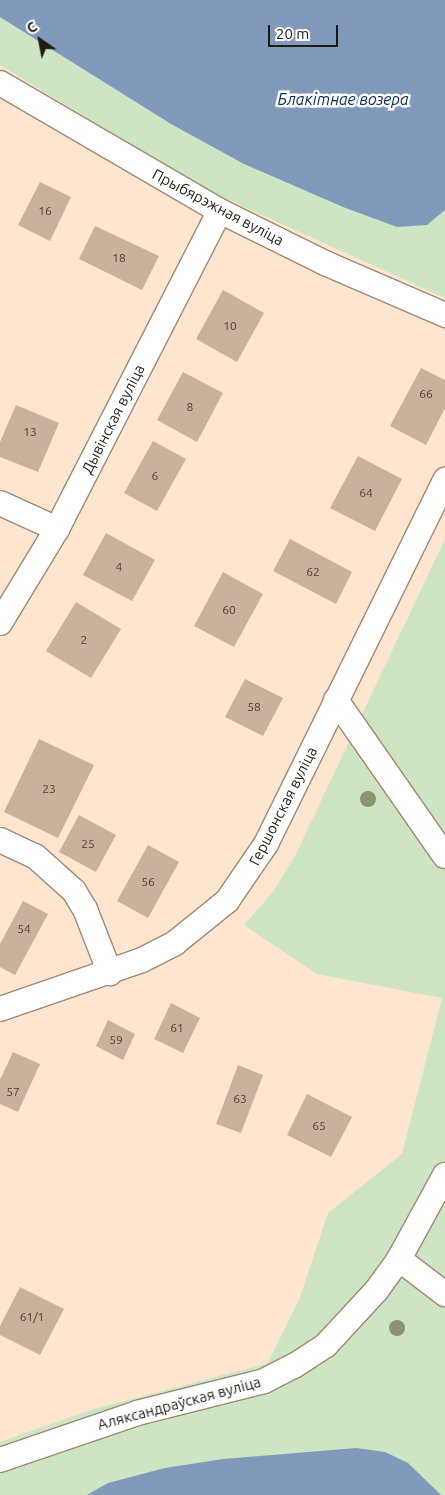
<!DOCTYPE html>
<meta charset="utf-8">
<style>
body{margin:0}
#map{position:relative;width:445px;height:1495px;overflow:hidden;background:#fde5d0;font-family:Ubuntu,sans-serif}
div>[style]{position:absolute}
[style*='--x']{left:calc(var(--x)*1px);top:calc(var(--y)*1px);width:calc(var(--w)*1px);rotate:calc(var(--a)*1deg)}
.green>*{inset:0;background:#cde5c3}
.water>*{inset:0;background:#819abb}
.building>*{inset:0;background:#c8b29d}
.roads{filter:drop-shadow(1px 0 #9f8976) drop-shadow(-1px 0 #9f8976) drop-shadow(0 1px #9f8976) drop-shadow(0 -1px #9f8976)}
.minor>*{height:24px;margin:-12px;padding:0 12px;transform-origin:12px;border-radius:12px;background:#fff}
.trees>*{width:16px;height:16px;margin:-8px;border-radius:50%;background:#8c936e}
span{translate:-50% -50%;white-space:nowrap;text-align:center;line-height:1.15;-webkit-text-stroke:5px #fff;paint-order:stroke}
.number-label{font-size:12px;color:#4c4035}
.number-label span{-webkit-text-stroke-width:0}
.street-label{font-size:15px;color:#221a12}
.water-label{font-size:16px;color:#0a2e59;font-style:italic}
.north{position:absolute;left:15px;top:15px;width:50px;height:50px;-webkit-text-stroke:4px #fff;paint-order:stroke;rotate:327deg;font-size:14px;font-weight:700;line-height:20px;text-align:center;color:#221a12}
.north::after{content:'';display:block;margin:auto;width:18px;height:22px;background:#221a12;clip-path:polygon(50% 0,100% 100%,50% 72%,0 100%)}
.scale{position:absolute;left:268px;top:25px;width:70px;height:22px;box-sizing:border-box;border:2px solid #221a12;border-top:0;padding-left:6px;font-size:15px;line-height:18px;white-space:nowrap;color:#221a12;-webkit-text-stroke:4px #fff;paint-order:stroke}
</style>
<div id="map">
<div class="green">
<div style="clip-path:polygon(0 0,445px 0,445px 298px,198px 186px,0 65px)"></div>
<div style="clip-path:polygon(445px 539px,445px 1495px,0 1495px,0 1442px,94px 1409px,268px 1363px,299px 1300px,328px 1213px,402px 1154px,442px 998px,317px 974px,244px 925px,272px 893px,295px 856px)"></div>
</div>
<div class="water">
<div style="clip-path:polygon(0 0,445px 0,445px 210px,427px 225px,397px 227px,343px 207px,244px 164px,171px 124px,0 17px)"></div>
<div style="clip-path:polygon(356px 1448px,385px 1452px,408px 1463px,441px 1495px,87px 1495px,108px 1483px,165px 1468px,223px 1459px)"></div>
</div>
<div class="building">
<div style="clip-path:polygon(40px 182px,71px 197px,50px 241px,18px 225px)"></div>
<div style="clip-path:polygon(95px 226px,159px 256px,142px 290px,79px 259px)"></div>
<div style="clip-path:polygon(223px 290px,264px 313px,237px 362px,196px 339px)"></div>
<div style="clip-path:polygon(421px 368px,445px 380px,445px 408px,426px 445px,390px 426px)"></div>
<div style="clip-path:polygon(183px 372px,223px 393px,197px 442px,157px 420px)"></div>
<div style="clip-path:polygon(16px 405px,59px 423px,38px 472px,0 457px,0 442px)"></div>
<div style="clip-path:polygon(153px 441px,186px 459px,157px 511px,124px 493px)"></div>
<div style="clip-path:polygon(358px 456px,402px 479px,375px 531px,330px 508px)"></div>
<div style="clip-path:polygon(106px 533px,155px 560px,132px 601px,83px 575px)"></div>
<div style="clip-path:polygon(290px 539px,352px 572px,336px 604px,273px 571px)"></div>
<div style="clip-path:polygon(223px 572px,263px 594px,234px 647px,194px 626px)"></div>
<div style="clip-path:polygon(76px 602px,121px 629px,91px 678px,46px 651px)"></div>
<div style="clip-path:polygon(245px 679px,283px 698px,263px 736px,225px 717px)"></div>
<div style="clip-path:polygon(39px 739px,94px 765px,58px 838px,4px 812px)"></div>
<div style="clip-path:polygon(79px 815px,116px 835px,96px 872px,59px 852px)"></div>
<div style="clip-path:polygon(148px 845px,179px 862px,148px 918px,117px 901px)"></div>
<div style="clip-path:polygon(23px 901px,48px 914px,15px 975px,0 967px,0 944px)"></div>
<div style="clip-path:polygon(171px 1003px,200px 1018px,183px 1053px,154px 1039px)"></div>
<div style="clip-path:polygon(108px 1020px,135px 1034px,123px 1060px,96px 1046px)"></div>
<div style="clip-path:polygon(13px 1052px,40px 1064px,18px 1112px,0 1104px,0 1080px)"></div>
<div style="clip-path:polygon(238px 1065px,263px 1075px,241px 1133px,216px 1124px)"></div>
<div style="clip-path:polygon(307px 1094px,352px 1117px,331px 1157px,287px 1135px)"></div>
<div style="clip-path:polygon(20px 1287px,64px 1309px,40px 1355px,0 1335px,0 1326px)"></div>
</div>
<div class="roads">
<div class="minor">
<div style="--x:0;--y:83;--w:255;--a:30.2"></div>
<div style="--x:220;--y:211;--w:117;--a:26.3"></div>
<div style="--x:325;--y:263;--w:131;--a:23.4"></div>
<div style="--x:0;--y:503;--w:63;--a:24.5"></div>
<div style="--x:0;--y:623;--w:110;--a:-58.8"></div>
<div style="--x:57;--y:529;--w:357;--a:-62.9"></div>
<div style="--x:336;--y:700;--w:190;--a:55.1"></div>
<div style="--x:0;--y:840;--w:38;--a:25"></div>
<div style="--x:35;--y:856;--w:52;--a:41.9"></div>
<div style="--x:74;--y:891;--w:21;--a:59"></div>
<div style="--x:85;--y:909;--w:69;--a:68.7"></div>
<div style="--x:0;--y:1009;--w:150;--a:-19"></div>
<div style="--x:142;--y:960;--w:37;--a:-27"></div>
<div style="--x:175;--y:943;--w:67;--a:-38.9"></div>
<div style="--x:227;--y:901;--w:69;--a:-55.6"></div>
<div style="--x:266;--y:844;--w:406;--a:-63.8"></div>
<div style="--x:399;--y:1259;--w:58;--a:37.3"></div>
<div style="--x:0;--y:1460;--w:145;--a:-18.9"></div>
<div style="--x:137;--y:1413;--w:131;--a:-14.1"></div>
<div style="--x:264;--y:1381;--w:34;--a:-27"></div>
<div style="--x:294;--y:1366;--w:38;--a:-33"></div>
<div style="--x:326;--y:1345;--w:74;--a:-47.2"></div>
<div style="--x:376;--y:1291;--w:39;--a:-54"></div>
<div style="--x:399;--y:1259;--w:96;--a:-61.3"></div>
</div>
</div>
<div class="trees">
<div style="left:368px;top:799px"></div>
<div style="left:397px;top:1328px"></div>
</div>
<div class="number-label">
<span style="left:45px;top:211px">16</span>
<span style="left:119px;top:258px">18</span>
<span style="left:230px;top:326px">10</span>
<span style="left:426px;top:394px">66</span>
<span style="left:190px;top:407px">8</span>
<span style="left:30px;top:432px">13</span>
<span style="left:155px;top:476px">6</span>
<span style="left:366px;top:493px">64</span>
<span style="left:119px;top:567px">4</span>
<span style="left:313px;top:572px">62</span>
<span style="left:229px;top:610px">60</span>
<span style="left:84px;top:640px">2</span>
<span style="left:254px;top:707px">58</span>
<span style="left:49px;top:789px">23</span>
<span style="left:88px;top:844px">25</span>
<span style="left:148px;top:882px">56</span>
<span style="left:24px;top:929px">54</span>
<span style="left:177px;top:1028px">61</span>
<span style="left:116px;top:1040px">59</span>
<span style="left:13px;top:1092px">57</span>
<span style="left:240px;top:1099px">63</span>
<span style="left:319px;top:1126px">65</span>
<span style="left:32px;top:1317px">61/1</span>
</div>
<div class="street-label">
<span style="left:218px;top:207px;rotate:28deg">Прыбярэжная вуліца</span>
<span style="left:113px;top:419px;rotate:-63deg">Дывінская вуліца</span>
<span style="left:283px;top:806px;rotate:-63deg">Гершонская вуліца</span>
<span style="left:179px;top:1403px;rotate:-15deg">Аляксандраўская вуліца</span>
</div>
<div class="water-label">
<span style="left:343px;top:99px">Блакітнае возера</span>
</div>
<div class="north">С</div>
<div class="scale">20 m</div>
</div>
